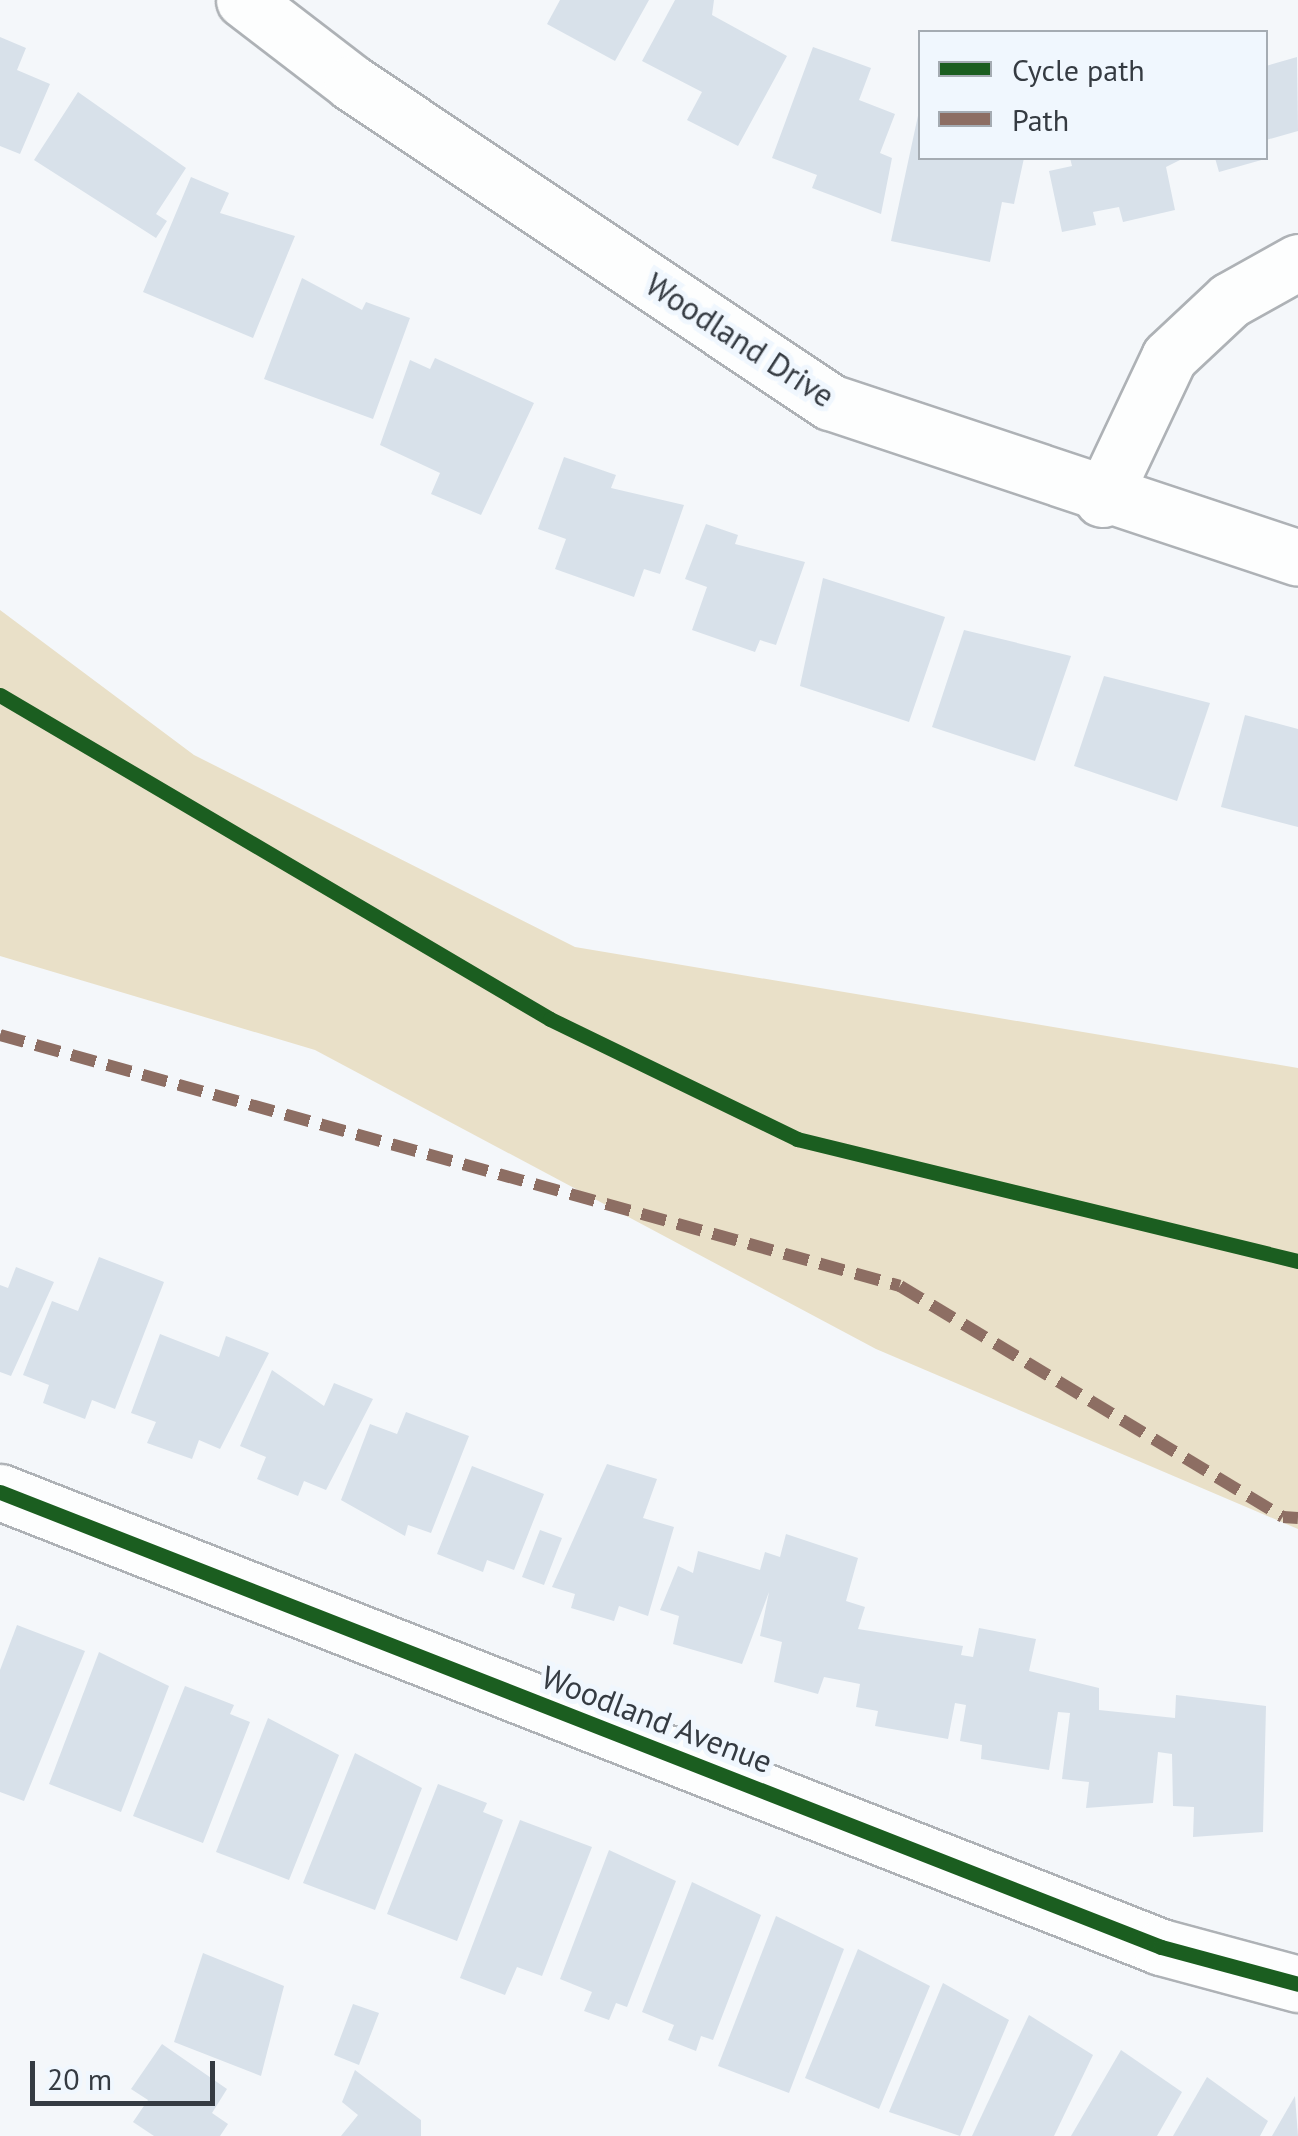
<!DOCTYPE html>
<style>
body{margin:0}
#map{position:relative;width:1298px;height:2136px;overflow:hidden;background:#f4f7fa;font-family:"PT Sans",sans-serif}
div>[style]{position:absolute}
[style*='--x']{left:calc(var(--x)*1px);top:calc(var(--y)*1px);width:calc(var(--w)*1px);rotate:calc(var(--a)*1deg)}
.green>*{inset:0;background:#e9e0c8}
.building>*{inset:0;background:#d8e1ea}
.roads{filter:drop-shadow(2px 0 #aeb2b6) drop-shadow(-2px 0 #aeb2b6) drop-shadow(0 2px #aeb2b6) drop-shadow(0 -2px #aeb2b6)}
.minor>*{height:55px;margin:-27.5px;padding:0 27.5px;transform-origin:27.5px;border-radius:27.5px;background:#fdfefe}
.quiet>*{height:12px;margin-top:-6px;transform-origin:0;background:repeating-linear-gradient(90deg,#8d6e63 0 25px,transparent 0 37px)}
.cycleway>*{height:15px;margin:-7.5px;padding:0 7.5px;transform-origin:7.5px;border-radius:7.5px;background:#1b5e20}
span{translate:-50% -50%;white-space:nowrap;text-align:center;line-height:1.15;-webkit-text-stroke:10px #f0f7fe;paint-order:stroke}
.street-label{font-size:32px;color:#353b42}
.legend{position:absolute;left:918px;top:30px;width:350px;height:130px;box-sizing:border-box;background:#f0f7fe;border:2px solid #a5acb3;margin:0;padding:12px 18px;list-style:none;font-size:30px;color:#353b42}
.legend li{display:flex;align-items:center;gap:20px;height:50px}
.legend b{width:50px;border:2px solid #a5acb3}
.scale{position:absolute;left:30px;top:2061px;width:185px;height:45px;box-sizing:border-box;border:5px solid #353b42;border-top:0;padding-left:12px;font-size:30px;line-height:35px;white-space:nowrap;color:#353b42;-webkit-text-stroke:8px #f0f7fe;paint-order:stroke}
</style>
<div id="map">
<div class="green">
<div style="clip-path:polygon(0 610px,194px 755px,575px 947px,1298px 1068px,1298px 1529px,876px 1349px,315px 1050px,0 956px)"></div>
</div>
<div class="building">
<div style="clip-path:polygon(560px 0,649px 0,615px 61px,547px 24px)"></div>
<div style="clip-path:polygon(675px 0,714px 0,712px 15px,787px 56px,738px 146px,687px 120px,702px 92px,642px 61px)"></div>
<div style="clip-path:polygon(0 37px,26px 48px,17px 70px,50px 84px,20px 154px,0 146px)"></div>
<div style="clip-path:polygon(813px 47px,871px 68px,859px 100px,895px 114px,880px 153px,892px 158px,881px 214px,812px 188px,817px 175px,772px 158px)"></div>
<div style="clip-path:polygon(1297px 57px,1298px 131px,1266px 140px,1266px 66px)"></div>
<div style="clip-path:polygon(78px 92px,186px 168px,156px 214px,167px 221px,156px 238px,34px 160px)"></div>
<div style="clip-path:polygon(919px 111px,921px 158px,1024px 158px,1014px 204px,1002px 202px,990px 262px,891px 241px)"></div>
<div style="clip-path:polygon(1070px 158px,1184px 158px,1166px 167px,1175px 210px,1123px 222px,1119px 207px,1093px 212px,1096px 225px,1062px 232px,1049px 171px,1072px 166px)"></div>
<div style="clip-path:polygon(1215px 158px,1265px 158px,1265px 159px,1219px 172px)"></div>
<div style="clip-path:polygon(191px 177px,229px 193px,220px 213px,295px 236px,253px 338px,143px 292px)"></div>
<div style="clip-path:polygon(302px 278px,362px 310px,366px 302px,410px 318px,373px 419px,264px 379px)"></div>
<div style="clip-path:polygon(435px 358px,534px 403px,481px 515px,431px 494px,440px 473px,380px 445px,410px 360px,430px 369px)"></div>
<div style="clip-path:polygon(564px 457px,616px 475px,611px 488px,684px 505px,660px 574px,644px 569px,634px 597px,555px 569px,566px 539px,538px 529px)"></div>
<div style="clip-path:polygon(706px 524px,738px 535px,735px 544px,805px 562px,776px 645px,760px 640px,755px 652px,692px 630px,707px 587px,685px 579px)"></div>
<div style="clip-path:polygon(823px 578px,945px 617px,909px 722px,800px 686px)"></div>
<div style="clip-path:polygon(964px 630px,1071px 656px,1035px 761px,932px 727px)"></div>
<div style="clip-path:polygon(1104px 676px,1210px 703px,1177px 801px,1074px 766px)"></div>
<div style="clip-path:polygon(1245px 715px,1298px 729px,1298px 827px,1221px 807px)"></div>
<div style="clip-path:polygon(99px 1257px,164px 1282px,115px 1409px,92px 1400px,85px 1419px,43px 1403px,49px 1385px,23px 1375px,52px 1301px,78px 1311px)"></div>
<div style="clip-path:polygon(16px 1267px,54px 1282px,11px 1376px,0 1372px,0 1285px,8px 1288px)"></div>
<div style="clip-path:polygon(160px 1334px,219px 1357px,226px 1336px,269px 1353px,220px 1449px,199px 1440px,192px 1459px,147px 1443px,156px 1422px,131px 1413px)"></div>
<div style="clip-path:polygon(272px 1370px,324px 1406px,334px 1383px,373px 1399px,326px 1490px,304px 1481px,298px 1496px,257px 1479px,266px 1457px,240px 1446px)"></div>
<div style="clip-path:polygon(406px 1412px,469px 1436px,431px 1533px,408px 1525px,405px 1536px,341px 1500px,370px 1424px,397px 1434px)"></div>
<div style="clip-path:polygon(607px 1464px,657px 1479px,643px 1518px,674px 1527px,648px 1616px,619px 1606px,614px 1621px,571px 1608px,575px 1594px,552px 1587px)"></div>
<div style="clip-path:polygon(472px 1466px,544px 1494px,514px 1570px,487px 1560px,483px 1572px,437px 1554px)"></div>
<div style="clip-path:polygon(540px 1530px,562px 1538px,544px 1585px,522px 1577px)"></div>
<div style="clip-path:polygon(786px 1534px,858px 1558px,846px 1601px,865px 1607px,858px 1629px,963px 1646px,961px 1655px,973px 1657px,979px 1628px,1036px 1639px,1029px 1671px,1099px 1688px,1099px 1710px,1175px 1718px,1176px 1695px,1266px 1706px,1263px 1832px,1193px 1837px,1194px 1807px,1173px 1806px,1172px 1754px,1158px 1752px,1153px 1803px,1086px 1808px,1089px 1782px,1062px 1779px,1070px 1713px,1058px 1712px,1049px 1770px,981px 1759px,982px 1745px,960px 1741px,966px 1705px,955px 1703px,948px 1739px,875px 1726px,878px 1711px,856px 1707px,860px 1684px,824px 1677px,818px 1694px,774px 1682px,782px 1642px,760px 1636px,769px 1592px,742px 1664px,673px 1644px,679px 1616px,660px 1610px,678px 1566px,693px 1573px,698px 1551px,760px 1570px,765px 1552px,780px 1557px)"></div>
<div style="clip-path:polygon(17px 1625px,85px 1651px,24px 1801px,0 1792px,0 1670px)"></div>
<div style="clip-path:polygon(99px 1652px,169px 1686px,121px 1812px,49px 1784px)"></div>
<div style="clip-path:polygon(185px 1686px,234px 1705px,230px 1714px,250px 1722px,203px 1843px,133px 1816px)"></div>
<div style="clip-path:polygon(268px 1718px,339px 1755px,289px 1880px,216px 1852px)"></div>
<div style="clip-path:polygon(355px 1753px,422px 1788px,375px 1910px,303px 1883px)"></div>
<div style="clip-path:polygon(438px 1784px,487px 1803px,483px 1812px,503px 1820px,457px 1941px,387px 1914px)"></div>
<div style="clip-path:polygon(520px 1820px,592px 1847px,542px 1976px,517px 1967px,505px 1995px,460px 1978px)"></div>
<div style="clip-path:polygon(609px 1850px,676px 1881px,627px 2007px,616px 2003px,609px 2020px,584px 2011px,592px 1992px,560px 1979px)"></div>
<div style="clip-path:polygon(692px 1882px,761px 1915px,713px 2040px,701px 2036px,696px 2051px,668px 2040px,674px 2025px,642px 2012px)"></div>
<div style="clip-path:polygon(776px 1916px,844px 1949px,789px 2093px,718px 2066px)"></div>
<div style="clip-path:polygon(858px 1949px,930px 1986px,879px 2109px,805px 2078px)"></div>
<div style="clip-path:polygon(203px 1953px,284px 1986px,261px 2076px,174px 2042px)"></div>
<div style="clip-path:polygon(943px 1983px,1009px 2020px,960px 2136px,889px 2112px)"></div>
<div style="clip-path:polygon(353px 2004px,379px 2013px,359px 2065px,334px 2055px)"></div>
<div style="clip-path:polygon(1029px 2015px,1093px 2055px,1054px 2136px,972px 2136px)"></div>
<div style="clip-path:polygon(162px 2044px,227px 2089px,212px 2113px,228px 2124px,220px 2136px,154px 2136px,133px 2122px,148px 2100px,131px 2089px)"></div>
<div style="clip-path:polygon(1121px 2050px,1182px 2092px,1157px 2136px,1071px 2136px)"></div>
<div style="clip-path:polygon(355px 2070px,421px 2120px,421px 2136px,341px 2136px,358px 2115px,342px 2102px)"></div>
<div style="clip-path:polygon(1207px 2077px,1268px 2121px,1260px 2136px,1173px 2136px)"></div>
<div style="clip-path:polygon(1295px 2096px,1298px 2136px,1272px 2136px)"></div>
</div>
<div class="roads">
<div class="minor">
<div style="--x:244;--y:0;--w:136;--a:37.5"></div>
<div style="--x:352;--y:83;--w:575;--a:33.72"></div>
<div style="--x:830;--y:402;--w:493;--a:18.4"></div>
<div style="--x:1102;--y:499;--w:157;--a:-64.7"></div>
<div style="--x:1169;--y:357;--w:83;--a:-43.1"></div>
<div style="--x:1230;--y:300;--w:78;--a:-29.2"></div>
<div style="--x:0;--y:1492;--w:1247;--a:21.4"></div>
<div style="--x:1161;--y:1947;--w:142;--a:15.1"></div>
</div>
</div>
<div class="quiet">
<div style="--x:0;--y:1035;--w:934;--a:15.58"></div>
<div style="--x:900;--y:1286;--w:447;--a:31.1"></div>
<div style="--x:1283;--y:1517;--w:15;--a:4"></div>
</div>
<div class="cycleway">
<div style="--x:0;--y:695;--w:638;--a:30.5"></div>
<div style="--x:550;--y:1019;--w:275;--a:25.9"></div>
<div style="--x:797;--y:1139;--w:516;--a:13.69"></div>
<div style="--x:0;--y:1492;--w:1247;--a:21.4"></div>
<div style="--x:1161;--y:1947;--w:142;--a:15.1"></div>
</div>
<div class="street-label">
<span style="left:740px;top:340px;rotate:33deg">Woodland Drive</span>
<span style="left:657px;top:1719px;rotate:21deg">Woodland Avenue</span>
</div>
<ul class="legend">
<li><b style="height:12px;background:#1b5e20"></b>Cycle path</li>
<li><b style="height:12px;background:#8d6e63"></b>Path</li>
</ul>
<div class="scale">20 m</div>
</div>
